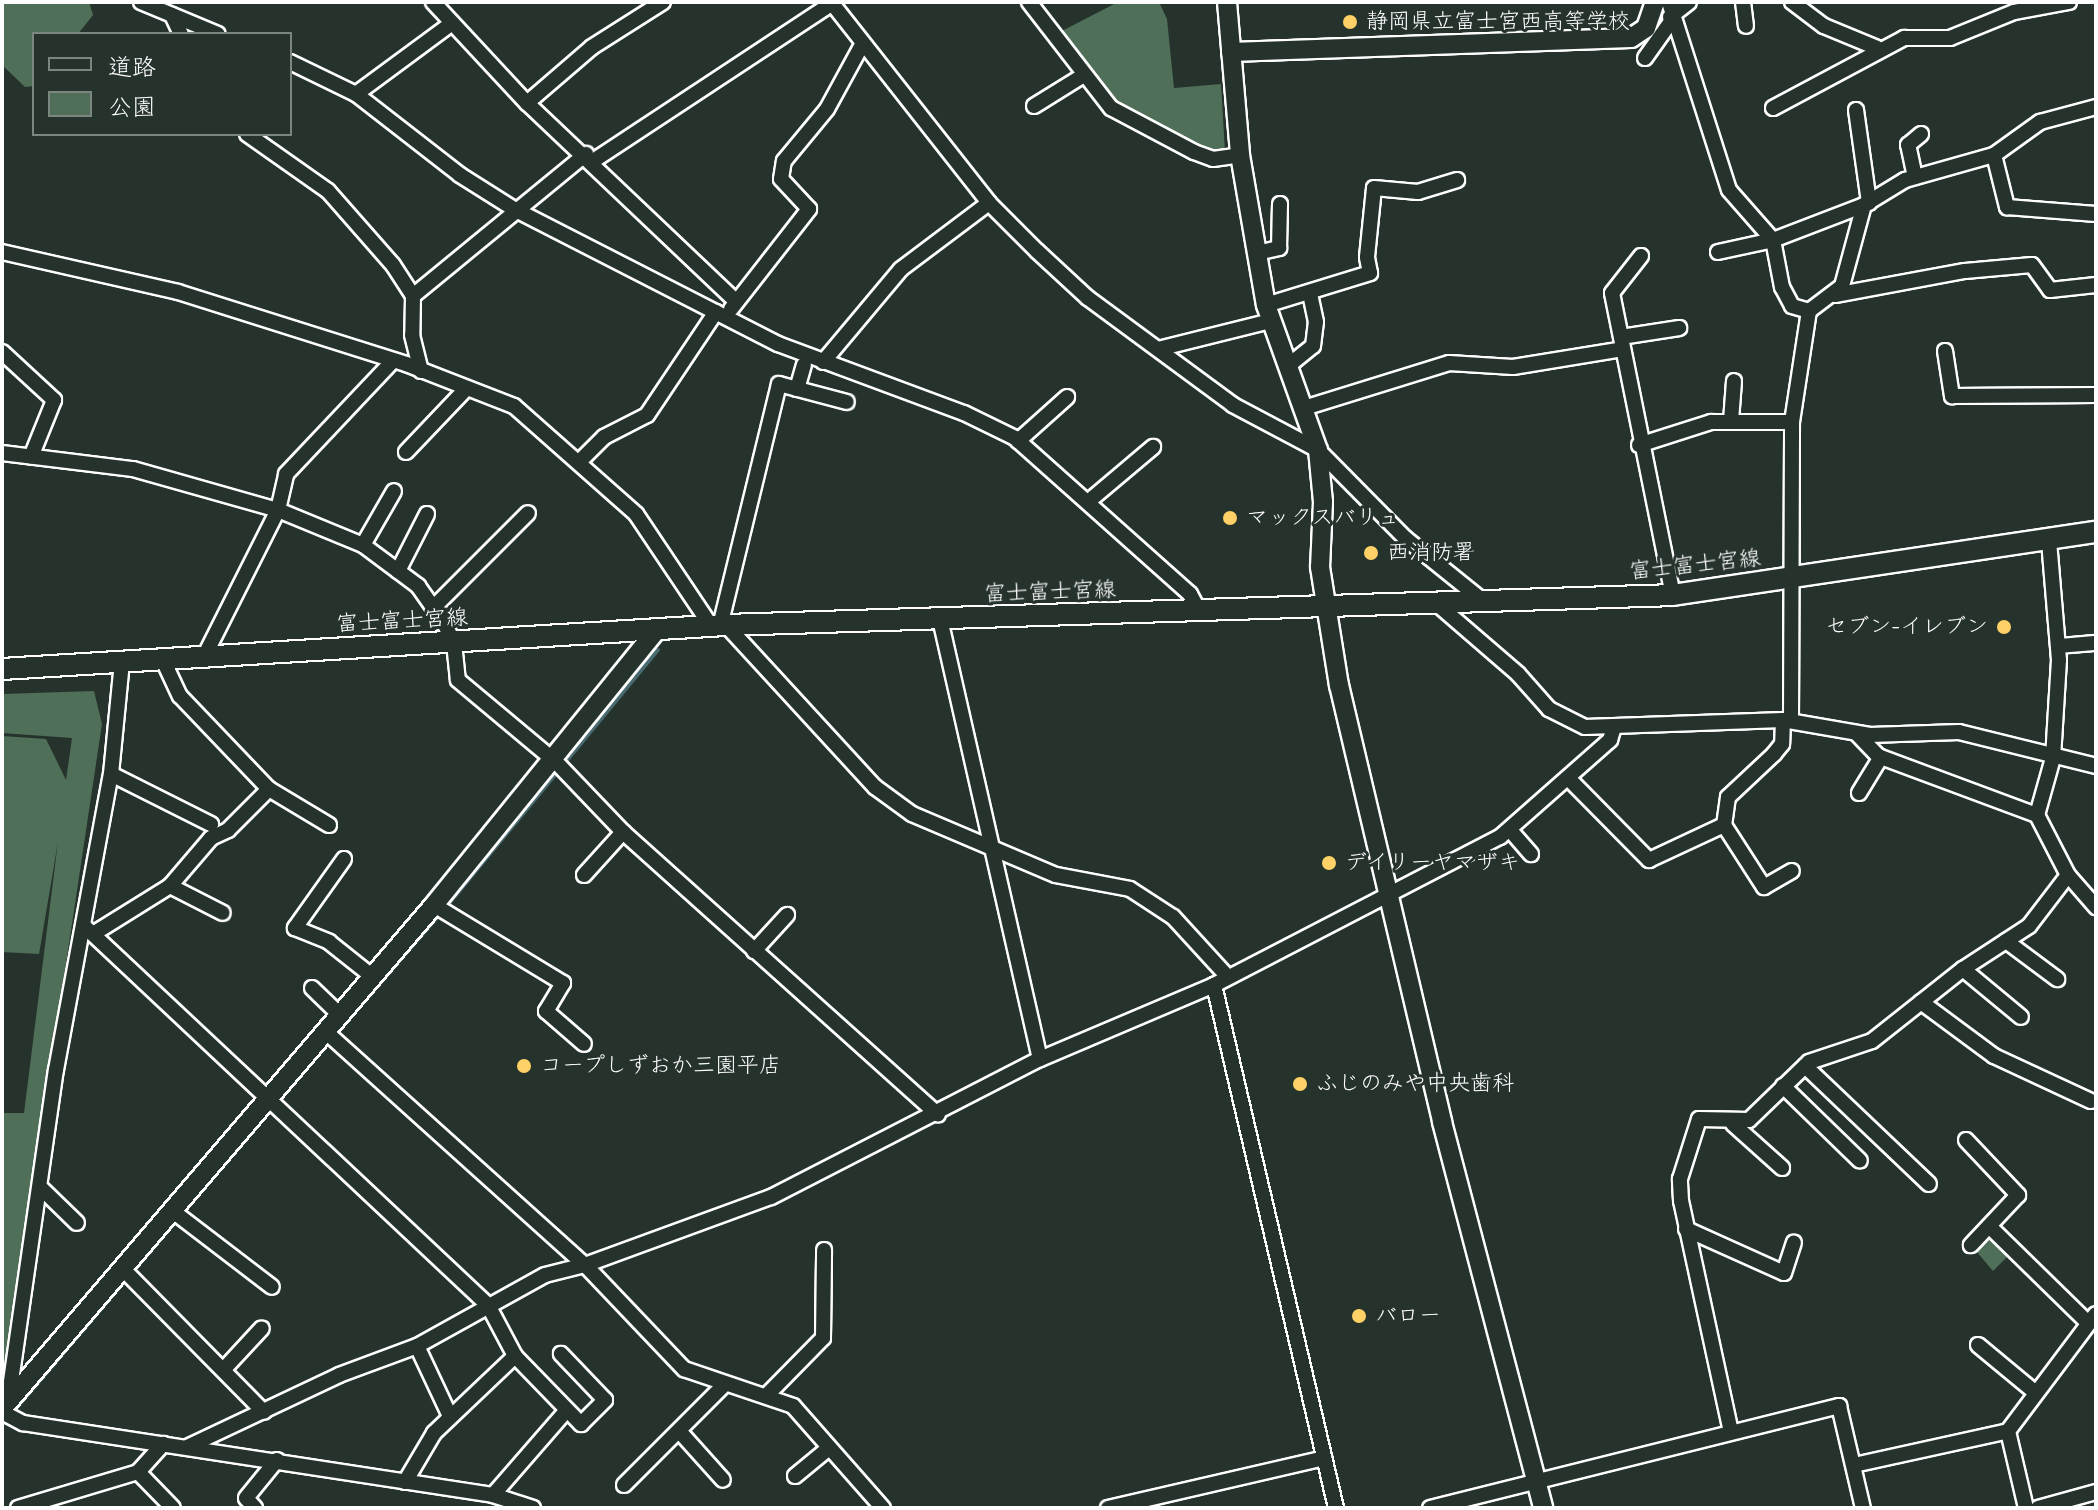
<!DOCTYPE html>
<meta charset="utf-8">
<style>
body{margin:0}
#map{position:relative;width:2098px;height:1510px;overflow:hidden;background:#26332d;font-family:"Comic Neue","Klee One",sans-serif}
div>[style]{position:absolute}
[style*='--x']{left:calc(var(--x)*1px);top:calc(var(--y)*1px);width:calc(var(--w)*1px);rotate:calc(var(--a)*1deg)}
.green>*{inset:0;background:#4f6f58}
.stream>*{height:4px;margin:-2px;padding:0 2px;transform-origin:2px;border-radius:2px;background:#496a70}
.roads{filter:drop-shadow(2px 0 #fff) drop-shadow(-2px 0 #fff) drop-shadow(0 2px #fff) drop-shadow(0 -2px #fff)}
.minor>*{height:14px;margin:-7px;padding:0 7px;transform-origin:7px;border-radius:7px;background:#26332d}
.tertiary>*{height:18px;margin:-9px;padding:0 9px;transform-origin:9px;border-radius:9px;background:#26332d}
.secondary>*{height:20px;margin:-10px;padding:0 10px;transform-origin:10px;border-radius:10px;background:#26332d}
.dots>*{width:22px;height:22px;translate:-50% -50%;box-sizing:border-box;border:4px solid #26332d;border-radius:50%}
span{translate:-50% -50%;white-space:nowrap;text-align:center;line-height:1.15;-webkit-text-stroke:6px #26332d;paint-order:stroke}
.poi-label{font-size:22px;color:#fff}
.left{translate:0 -50%;text-align:left}
.right{translate:-100% -50%;text-align:right}
.street-label{font-size:22px;color:#fff}
.frame{position:absolute;inset:0;border:4px solid #fff;pointer-events:none}
.legend{position:absolute;left:32px;top:32px;width:260px;height:104px;box-sizing:border-box;background:#26332d;border:2px solid #7d8581;margin:0;padding:10px 14px;list-style:none;font-size:24px;color:#fff}
.legend li{display:flex;align-items:center;gap:16px;height:40px}
.legend b{width:40px;border:2px solid #7d8581}
</style>
<div id="map">
<div class="green">
<div style="clip-path:polygon(2px 2px,89px 2px,93px 15px,78px 34px,34px 34px,34px 86px,25px 87px,2px 65px)"></div>
<div style="clip-path:polygon(1118px 2px,1159px 2px,1167px 19px,1174px 88px,1221px 84px,1225px 152px,1214px 154px,1186px 142px,1115px 105px,1060px 32px)"></div>
<div style="clip-path:polygon(94px 691px,102px 724px,2px 1390px,2px 1113px,24px 1113px,58px 842px,39px 954px,2px 952px,2px 736px,46px 739px,66px 780px,72px 738px,2px 733px,2px 694px)"></div>
<div style="clip-path:polygon(1990px 1227px,2014px 1250px,1993px 1271px,1971px 1245px)"></div>
</div>
<div class="stream">
<div style="--x:446;--y:907;--w:333;--a:-50.5"></div>
<div style="--x:336;--y:1034;--w:159;--a:-49.1"></div>
<div style="--x:183;--y:1213;--w:226;--a:-49.5"></div>
<div style="--x:2;--y:1425;--w:270;--a:-49.5"></div>
</div>
<div class="roads">
<div class="minor">
<div style="--x:141;--y:2;--w:83;--a:22.6"></div>
<div style="--x:433;--y:2;--w:138;--a:47.1"></div>
<div style="--x:527;--y:103;--w:288;--a:43.5"></div>
<div style="--x:831;--y:2;--w:256;--a:51.8"></div>
<div style="--x:989;--y:203;--w:68;--a:45"></div>
<div style="--x:1037;--y:251;--w:69;--a:42.7"></div>
<div style="--x:1088;--y:298;--w:180;--a:36.4"></div>
<div style="--x:1233;--y:405;--w:96;--a:27.9"></div>
<div style="--x:1318;--y:450;--w:124;--a:45.3"></div>
<div style="--x:1405;--y:538;--w:100;--a:38.9"></div>
<div style="--x:1029;--y:2;--w:134;--a:52.3"></div>
<div style="--x:1111;--y:108;--w:94;--a:27.9"></div>
<div style="--x:1194;--y:152;--w:20;--a:20"></div>
<div style="--x:1213;--y:159;--w:27;--a:-8"></div>
<div style="--x:1669;--y:2;--w:197;--a:72.3"></div>
<div style="--x:1729;--y:190;--w:67;--a:48.7"></div>
<div style="--x:1773;--y:240;--w:48;--a:79.2"></div>
<div style="--x:1782;--y:287;--w:21;--a:62"></div>
<div style="--x:1792;--y:306;--w:18;--a:16"></div>
<div style="--x:1743;--y:2;--w:24;--a:83"></div>
<div style="--x:1792;--y:2;--w:40;--a:37"></div>
<div style="--x:1824;--y:26;--w:57;--a:22.5"></div>
<div style="--x:172;--y:15;--w:21;--a:65"></div>
<div style="--x:1670;--y:17;--w:24;--a:-38"></div>
<div style="--x:1645;--y:58;--w:47;--a:-54.6"></div>
<div style="--x:290;--y:62;--w:73;--a:25.9"></div>
<div style="--x:356;--y:94;--w:132;--a:37.9"></div>
<div style="--x:460;--y:175;--w:64;--a:32.2"></div>
<div style="--x:514;--y:209;--w:297;--a:27.1"></div>
<div style="--x:778;--y:344;--w:198;--a:20.4"></div>
<div style="--x:964;--y:413;--w:57;--a:26.1"></div>
<div style="--x:1015;--y:438;--w:234;--a:41.7"></div>
<div style="--x:1190;--y:594;--w:19;--a:62"></div>
<div style="--x:356;--y:94;--w:118;--a:-36.4"></div>
<div style="--x:527;--y:103;--w:86;--a:-40.7"></div>
<div style="--x:592;--y:47;--w:84;--a:-32.4"></div>
<div style="--x:1034;--y:106;--w:59;--a:-31.8"></div>
<div style="--x:1773;--y:108;--w:149;--a:-28.1"></div>
<div style="--x:1904;--y:38;--w:46;--a:0"></div>
<div style="--x:1950;--y:38;--w:69;--a:-22.1"></div>
<div style="--x:2014;--y:12;--w:56;--a:-10.3"></div>
<div style="--x:1856;--y:110;--w:94;--a:82"></div>
<div style="--x:247;--y:134;--w:99;--a:35.1"></div>
<div style="--x:328;--y:191;--w:98;--a:48.7"></div>
<div style="--x:393;--y:265;--w:37;--a:57"></div>
<div style="--x:413;--y:296;--w:39;--a:91"></div>
<div style="--x:412;--y:335;--w:37;--a:76"></div>
<div style="--x:1994;--y:155;--w:54;--a:76"></div>
<div style="--x:2007;--y:207;--w:89;--a:4.5"></div>
<div style="--x:593;--y:161;--w:289;--a:-33.4"></div>
<div style="--x:1915;--y:177;--w:33;--a:-102"></div>
<div style="--x:1908;--y:145;--w:17;--a:-40"></div>
<div style="--x:2;--y:252;--w:180;--a:12.8"></div>
<div style="--x:178;--y:292;--w:239;--a:17.5"></div>
<div style="--x:406;--y:364;--w:116;--a:21.3"></div>
<div style="--x:514;--y:406;--w:163;--a:41.5"></div>
<div style="--x:636;--y:514;--w:135;--a:56.2"></div>
<div style="--x:1718;--y:252;--w:56;--a:-12.3"></div>
<div style="--x:1773;--y:240;--w:97;--a:-21"></div>
<div style="--x:1257;--y:253;--w:23;--a:-13"></div>
<div style="--x:1279;--y:248;--w:44;--a:-88.7"></div>
<div style="--x:1641;--y:256;--w:47;--a:128.1"></div>
<div style="--x:1612;--y:293;--w:308;--a:78.6"></div>
<div style="--x:1835;--y:295;--w:132;--a:-10.5"></div>
<div style="--x:1965;--y:271;--w:67;--a:-5.1"></div>
<div style="--x:2032;--y:265;--w:31;--a:54"></div>
<div style="--x:2050;--y:290;--w:46;--a:-6.2"></div>
<div style="--x:413;--y:296;--w:224;--a:-39.4"></div>
<div style="--x:1266;--y:305;--w:109;--a:-17.1"></div>
<div style="--x:1370;--y:273;--w:16;--a:-101"></div>
<div style="--x:1367;--y:257;--w:69;--a:-84.2"></div>
<div style="--x:1374;--y:188;--w:44;--a:5.2"></div>
<div style="--x:1418;--y:192;--w:41;--a:-17.1"></div>
<div style="--x:731;--y:309;--w:127;--a:-52"></div>
<div style="--x:809;--y:209;--w:41;--a:-133"></div>
<div style="--x:781;--y:179;--w:18;--a:-81"></div>
<div style="--x:784;--y:161;--w:67;--a:-50.4"></div>
<div style="--x:827;--y:109;--w:75;--a:-61.4"></div>
<div style="--x:1621;--y:337;--w:59;--a:-8.8"></div>
<div style="--x:1158;--y:349;--w:115;--a:-14"></div>
<div style="--x:1945;--y:351;--w:46;--a:81.2"></div>
<div style="--x:1952;--y:396;--w:144;--a:-0.4"></div>
<div style="--x:2;--y:352;--w:71;--a:42.7"></div>
<div style="--x:54;--y:400;--w:61;--a:112"></div>
<div style="--x:823;--y:362;--w:121;--a:-50"></div>
<div style="--x:901;--y:269;--w:110;--a:-36.9"></div>
<div style="--x:1288;--y:366;--w:32;--a:-39"></div>
<div style="--x:1313;--y:346;--w:24;--a:-83"></div>
<div style="--x:1316;--y:322;--w:30;--a:-102"></div>
<div style="--x:797;--y:389;--w:25;--a:-74"></div>
<div style="--x:1304;--y:408;--w:152;--a:-17.2"></div>
<div style="--x:1449;--y:363;--w:64;--a:3.6"></div>
<div style="--x:1513;--y:367;--w:111;--a:-9.3"></div>
<div style="--x:1731;--y:421;--w:40;--a:-85.7"></div>
<div style="--x:1018;--y:441;--w:66;--a:-41.9"></div>
<div style="--x:1639;--y:445;--w:76;--a:-17.7"></div>
<div style="--x:1711;--y:422;--w:81;--a:0"></div>
<div style="--x:406;--y:452;--w:84;--a:-46.4"></div>
<div style="--x:2;--y:453;--w:132;--a:7"></div>
<div style="--x:133;--y:469;--w:151;--a:15.8"></div>
<div style="--x:278;--y:510;--w:92;--a:22.4"></div>
<div style="--x:363;--y:545;--w:69;--a:36.7"></div>
<div style="--x:418;--y:586;--w:45;--a:54.9"></div>
<div style="--x:444;--y:623;--w:22;--a:63"></div>
<div style="--x:454;--y:643;--w:37;--a:84"></div>
<div style="--x:458;--y:680;--w:126;--a:39.9"></div>
<div style="--x:555;--y:761;--w:98;--a:46.2"></div>
<div style="--x:623;--y:832;--w:423;--a:41.9"></div>
<div style="--x:580;--y:461;--w:34;--a:-45"></div>
<div style="--x:604;--y:437;--w:48;--a:-27.1"></div>
<div style="--x:647;--y:415;--w:124;--a:-56.2"></div>
<div style="--x:1089;--y:501;--w:84;--a:-40.2"></div>
<div style="--x:363;--y:545;--w:62;--a:-60.1"></div>
<div style="--x:398;--y:571;--w:64;--a:-63"></div>
<div style="--x:1437;--y:604;--w:107;--a:40.8"></div>
<div style="--x:1518;--y:674;--w:47;--a:48.5"></div>
<div style="--x:1549;--y:709;--w:40;--a:26.6"></div>
<div style="--x:1585;--y:727;--w:198;--a:-2"></div>
<div style="--x:1783;--y:720;--w:88;--a:9.8"></div>
<div style="--x:1870;--y:735;--w:89;--a:-1.9"></div>
<div style="--x:1959;--y:732;--w:141;--a:13.9"></div>
<div style="--x:433;--y:608;--w:134;--a:-45"></div>
<div style="--x:940;--y:619;--w:451;--a:77.2"></div>
<div style="--x:726;--y:625;--w:220;--a:47.4"></div>
<div style="--x:875;--y:787;--w:46;--a:36.1"></div>
<div style="--x:912;--y:814;--w:156;--a:23"></div>
<div style="--x:1056;--y:875;--w:75;--a:10.7"></div>
<div style="--x:1130;--y:889;--w:51;--a:33.1"></div>
<div style="--x:1173;--y:917;--w:81;--a:47.5"></div>
<div style="--x:720;--y:626;--w:249;--a:-76.3"></div>
<div style="--x:779;--y:384;--w:70;--a:14.8"></div>
<div style="--x:2059;--y:646;--w:37;--a:-5"></div>
<div style="--x:204;--y:657;--w:165;--a:-63.3"></div>
<div style="--x:278;--y:510;--w:37;--a:-77"></div>
<div style="--x:286;--y:474;--w:153;--a:-46.6"></div>
<div style="--x:163;--y:660;--w:40;--a:65"></div>
<div style="--x:180;--y:696;--w:129;--a:46.3"></div>
<div style="--x:269;--y:789;--w:70;--a:31"></div>
<div style="--x:1783;--y:720;--w:24;--a:92"></div>
<div style="--x:1782;--y:744;--w:13;--a:129"></div>
<div style="--x:1774;--y:754;--w:63;--a:136.9"></div>
<div style="--x:1728;--y:797;--w:28;--a:98"></div>
<div style="--x:1724;--y:825;--w:74;--a:57.2"></div>
<div style="--x:1764;--y:887;--w:32;--a:-30"></div>
<div style="--x:1791;--y:721;--w:299;--a:-89.8"></div>
<div style="--x:1792;--y:422;--w:112;--a:-81.3"></div>
<div style="--x:1809;--y:311;--w:41;--a:-37.1"></div>
<div style="--x:1842;--y:286;--w:84;--a:-74.8"></div>
<div style="--x:1864;--y:205;--w:48;--a:-31.4"></div>
<div style="--x:1905;--y:180;--w:92;--a:-15.7"></div>
<div style="--x:1994;--y:155;--w:57;--a:-35.7"></div>
<div style="--x:2040;--y:122;--w:58;--a:-15"></div>
<div style="--x:1857;--y:734;--w:30;--a:46"></div>
<div style="--x:1878;--y:756;--w:170;--a:20.4"></div>
<div style="--x:2037;--y:815;--w:68;--a:62.7"></div>
<div style="--x:2068;--y:875;--w:43;--a:48.8"></div>
<div style="--x:111;--y:774;--w:112;--a:26.6"></div>
<div style="--x:1569;--y:779;--w:114;--a:45.4"></div>
<div style="--x:1649;--y:860;--w:83;--a:-25"></div>
<div style="--x:1859;--y:793;--w:42;--a:-58.6"></div>
<div style="--x:2037;--y:815;--w:59;--a:-74.3"></div>
<div style="--x:2053;--y:758;--w:98;--a:-86.5"></div>
<div style="--x:2059;--y:660;--w:120;--a:-94.8"></div>
<div style="--x:1510;--y:830;--w:32;--a:49"></div>
<div style="--x:344;--y:859;--w:85;--a:125.4"></div>
<div style="--x:295;--y:928;--w:37;--a:22"></div>
<div style="--x:329;--y:942;--w:56;--a:38.5"></div>
<div style="--x:584;--y:875;--w:58;--a:-47.8"></div>
<div style="--x:170;--y:886;--w:59;--a:27"></div>
<div style="--x:434;--y:905;--w:151;--a:31.2"></div>
<div style="--x:563;--y:983;--w:33;--a:121"></div>
<div style="--x:546;--y:1011;--w:50;--a:41"></div>
<div style="--x:83;--y:925;--w:555;--a:43.18"></div>
<div style="--x:488;--y:1305;--w:58;--a:62.1"></div>
<div style="--x:515;--y:1356;--w:112;--a:136.5"></div>
<div style="--x:434;--y:1433;--w:57;--a:120.6"></div>
<div style="--x:93;--y:934;--w:91;--a:-31.9"></div>
<div style="--x:170;--y:886;--w:63;--a:-49.5"></div>
<div style="--x:211;--y:838;--w:19;--a:-25"></div>
<div style="--x:228;--y:830;--w:58;--a:-45"></div>
<div style="--x:2006;--y:941;--w:64;--a:36.7"></div>
<div style="--x:754;--y:951;--w:49;--a:-47.5"></div>
<div style="--x:1963;--y:969;--w:75;--a:39.6"></div>
<div style="--x:1214;--y:985;--w:537;--a:76.87"></div>
<div style="--x:312;--y:988;--w:39;--a:44"></div>
<div style="--x:1921;--y:1002;--w:91;--a:36.5"></div>
<div style="--x:1994;--y:1056;--w:107;--a:24.9"></div>
<div style="--x:326;--y:1032;--w:348;--a:42"></div>
<div style="--x:585;--y:1265;--w:144;--a:46.4"></div>
<div style="--x:684;--y:1369;--w:115;--a:18.7"></div>
<div style="--x:793;--y:1406;--w:136;--a:48.6"></div>
<div style="--x:1805;--y:1066;--w:171;--a:43.6"></div>
<div style="--x:1783;--y:1086;--w:107;--a:44.2"></div>
<div style="--x:1733;--y:1124;--w:66;--a:41.9"></div>
<div style="--x:1966;--y:1140;--w:76;--a:46.6"></div>
<div style="--x:2018;--y:1195;--w:69;--a:133.2"></div>
<div style="--x:41;--y:1188;--w:50;--a:44.2"></div>
<div style="--x:174;--y:1212;--w:123;--a:37.4"></div>
<div style="--x:1990;--y:1227;--w:137;--a:44.4"></div>
<div style="--x:1686;--y:1229;--w:107;--a:24.2"></div>
<div style="--x:1784;--y:1273;--w:32;--a:-72"></div>
<div style="--x:122;--y:1268;--w:202;--a:45.4"></div>
<div style="--x:1978;--y:1345;--w:75;--a:39.6"></div>
<div style="--x:417;--y:1346;--w:77;--a:64.8"></div>
<div style="--x:515;--y:1356;--w:95;--a:45.9"></div>
<div style="--x:581;--y:1424;--w:34;--a:-45"></div>
<div style="--x:605;--y:1400;--w:64;--a:-133.7"></div>
<div style="--x:225;--y:1368;--w:54;--a:-47.2"></div>
<div style="--x:767;--y:1395;--w:80;--a:-45.5"></div>
<div style="--x:823;--y:1338;--w:88;--a:-89.3"></div>
<div style="--x:8;--y:1402;--w:335;--a:-81.8"></div>
<div style="--x:56;--y:1070;--w:301;--a:-79.5"></div>
<div style="--x:111;--y:774;--w:113;--a:-84.4"></div>
<div style="--x:2;--y:1412;--w:24;--a:28"></div>
<div style="--x:23;--y:1423;--w:475;--a:8.7"></div>
<div style="--x:493;--y:1495;--w:42;--a:18"></div>
<div style="--x:680;--y:1432;--w:64;--a:48.1"></div>
<div style="--x:1731;--y:1432;--w:236;--a:-102.2"></div>
<div style="--x:1681;--y:1201;--w:22;--a:-93"></div>
<div style="--x:1680;--y:1179;--w:63;--a:-72.4"></div>
<div style="--x:1699;--y:1119;--w:50;--a:1.1"></div>
<div style="--x:1749;--y:1120;--w:83;--a:-44"></div>
<div style="--x:1809;--y:1062;--w:66;--a:-18.4"></div>
<div style="--x:1872;--y:1041;--w:116;--a:-38.4"></div>
<div style="--x:1963;--y:969;--w:79;--a:-33.1"></div>
<div style="--x:2029;--y:926;--w:64;--a:-52.6"></div>
<div style="--x:187;--y:1447;--w:168;--a:-25.3"></div>
<div style="--x:339;--y:1375;--w:83;--a:-20.4"></div>
<div style="--x:417;--y:1346;--w:146;--a:-29"></div>
<div style="--x:545;--y:1275;--w:41;--a:-14"></div>
<div style="--x:585;--y:1265;--w:198;--a:-20.1"></div>
<div style="--x:771;--y:1197;--w:302;--a:-27.2"></div>
<div style="--x:1040;--y:1059;--w:189;--a:-23"></div>
<div style="--x:1214;--y:985;--w:322;--a:-27.4"></div>
<div style="--x:1500;--y:837;--w:147;--a:-41.4"></div>
<div style="--x:1610;--y:740;--w:14;--a:-73"></div>
<div style="--x:1854;--y:1465;--w:158;--a:-12.4"></div>
<div style="--x:138;--y:1472;--w:50;--a:45.8"></div>
<div style="--x:795;--y:1476;--w:44;--a:-39.5"></div>
<div style="--x:624;--y:1485;--w:140;--a:-45"></div>
<div style="--x:493;--y:1495;--w:111;--a:-49"></div>
<div style="--x:18;--y:1508;--w:125;--a:-16.7"></div>
<div style="--x:138;--y:1472;--w:38;--a:-48"></div>
<div style="--x:255;--y:1508;--w:13;--a:-132"></div>
<div style="--x:246;--y:1498;--w:49;--a:-50.8"></div>
<div style="--x:1108;--y:1508;--w:222;--a:-13"></div>
<div style="--x:1430;--y:1508;--w:422;--a:-14"></div>
<div style="--x:1839;--y:1406;--w:105;--a:76.8"></div>
<div style="--x:2026;--y:1508;--w:79;--a:-103.2"></div>
<div style="--x:2008;--y:1431;--w:146;--a:-53.1"></div>
<div style="--x:2038;--y:1508;--w:60;--a:-15.4"></div>
</div>
<div class="tertiary">
<div style="--x:1227;--y:2;--w:154;--a:85.1"></div>
<div style="--x:1240;--y:155;--w:152;--a:80.2"></div>
<div style="--x:1266;--y:305;--w:154;--a:70.3"></div>
<div style="--x:1318;--y:450;--w:52;--a:84.5"></div>
<div style="--x:1323;--y:502;--w:65;--a:92.6"></div>
<div style="--x:1320;--y:567;--w:120;--a:80.9"></div>
<div style="--x:1339;--y:685;--w:449;--a:76.7"></div>
<div style="--x:1442;--y:1122;--w:399;--a:75.3"></div>
<div style="--x:1231;--y:52;--w:400;--a:-2"></div>
<div style="--x:1631;--y:38;--w:18;--a:-34"></div>
<div style="--x:1646;--y:28;--w:28;--a:-71"></div>
<div style="--x:2;--y:1409;--w:664;--a:-49.4"></div>
<div style="--x:434;--y:905;--w:353;--a:-51"></div>
</div>
<div class="secondary">
<div style="--x:2;--y:669;--w:725;--a:-3.48"></div>
<div style="--x:726;--y:625;--w:947;--a:-1.81"></div>
<div style="--x:1673;--y:595;--w:428;--a:-8.5"></div>
</div>
</div>
<div class="dots">
<div style="left:1350px;top:22px;background:#ffd166"></div>
<div style="left:1230px;top:518px;background:#ffd166"></div>
<div style="left:1371px;top:553px;background:#ffd166"></div>
<div style="left:2004px;top:627px;background:#ffd166"></div>
<div style="left:1329px;top:863px;background:#ffd166"></div>
<div style="left:524px;top:1066px;background:#ffd166"></div>
<div style="left:1300px;top:1084px;background:#ffd166"></div>
<div style="left:1359px;top:1316px;background:#ffd166"></div>
</div>
<div class="poi-label">
<span class="left" style="left:1366px;top:22px">静岡県立富士宮西高等学校</span>
<span class="left" style="left:1246px;top:518px">マックスバリュ</span>
<span class="left" style="left:1387px;top:553px">西消防署</span>
<span class="right" style="left:1988px;top:627px">セブン-イレブン</span>
<span class="left" style="left:1345px;top:863px">デイリーヤマザキ</span>
<span class="left" style="left:540px;top:1066px">コープしずおか三園平店</span>
<span class="left" style="left:1316px;top:1084px">ふじのみや中央歯科</span>
<span class="left" style="left:1375px;top:1316px">バロー</span>
</div>
<div class="street-label">
<span style="left:1695px;top:565px;rotate:-6deg">富士富士宮線</span>
<span style="left:1050px;top:592px;rotate:-2deg">富士富士宮線</span>
<span style="left:402px;top:621px;rotate:-3deg">富士富士宮線</span>
</div>
<div class="frame"></div>
<ul class="legend">
<li><b style="height:10px;background:#26332d"></b>道路</li>
<li><b style="height:22px;background:#4f6f58"></b>公園</li>
</ul>
</div>
